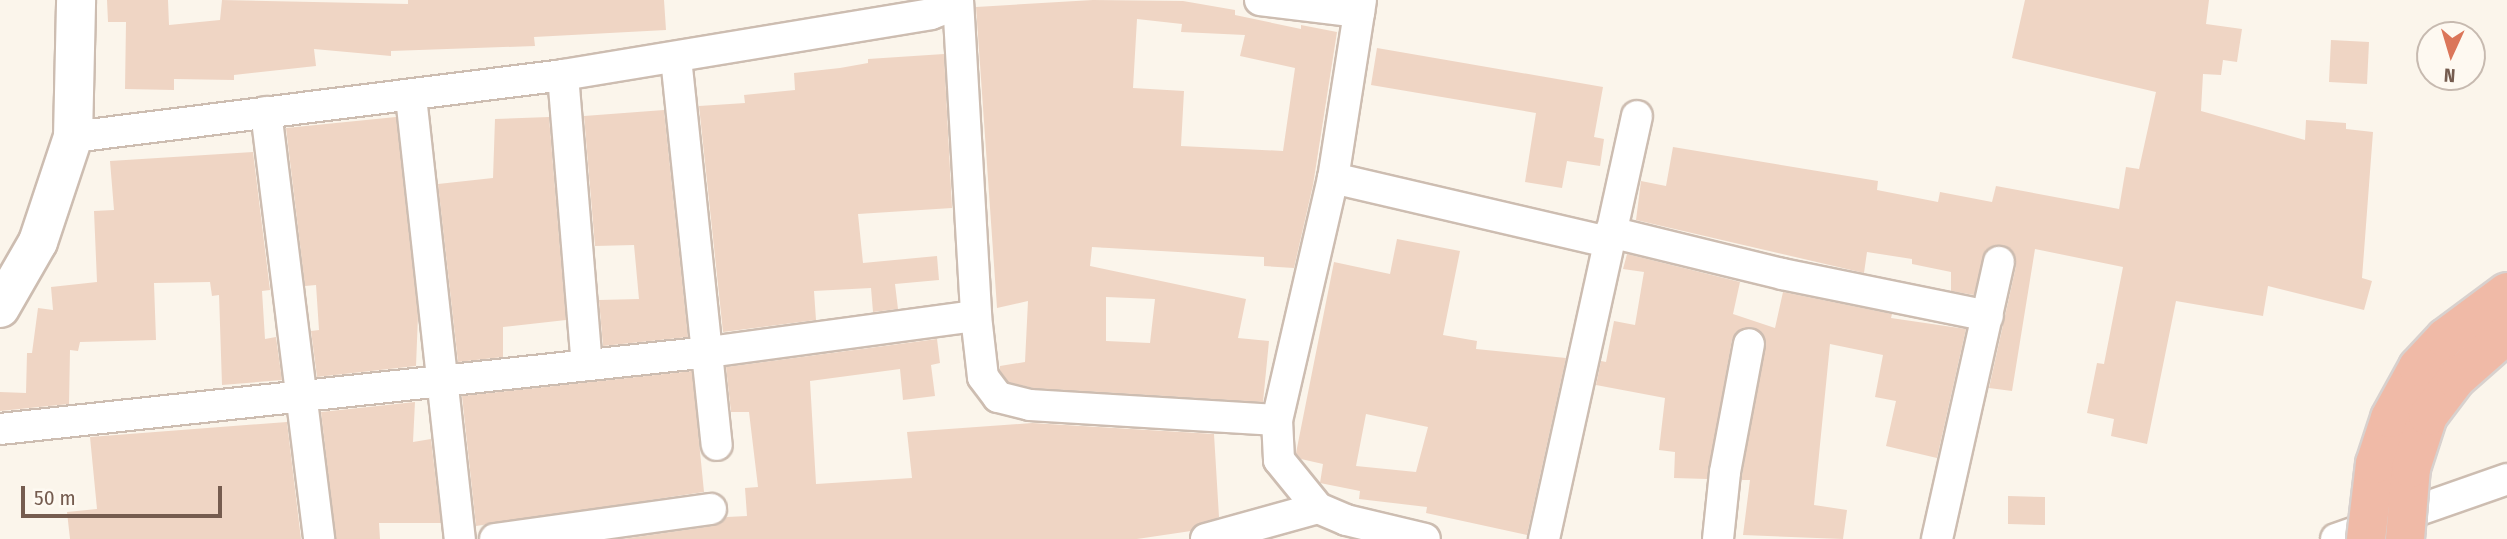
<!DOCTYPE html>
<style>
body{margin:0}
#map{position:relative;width:2507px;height:539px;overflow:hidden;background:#fbf5eb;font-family:"Fira Sans Condensed",sans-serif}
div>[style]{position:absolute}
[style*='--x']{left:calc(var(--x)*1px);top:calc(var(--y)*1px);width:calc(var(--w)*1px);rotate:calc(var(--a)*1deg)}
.building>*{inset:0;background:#efd5c4}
.roads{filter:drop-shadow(2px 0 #cdbdb1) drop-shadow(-2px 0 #cdbdb1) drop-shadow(0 2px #cdbdb1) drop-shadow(0 -2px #cdbdb1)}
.street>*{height:30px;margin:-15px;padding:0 15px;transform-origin:15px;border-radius:15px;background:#fff}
.secondary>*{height:38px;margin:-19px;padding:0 19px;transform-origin:19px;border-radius:19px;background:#fff}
.bridges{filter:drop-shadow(2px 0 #d8d1ce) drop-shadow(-2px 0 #d8d1ce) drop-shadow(0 2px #d8d1ce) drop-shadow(0 -2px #d8d1ce)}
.highway-bridge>*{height:38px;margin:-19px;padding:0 19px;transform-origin:19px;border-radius:19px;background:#f0baa7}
span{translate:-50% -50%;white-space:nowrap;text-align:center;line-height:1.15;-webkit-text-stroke:7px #fef9f1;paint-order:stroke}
.north{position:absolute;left:2416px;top:21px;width:70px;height:70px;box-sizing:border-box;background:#fef9f1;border:2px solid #c7bab0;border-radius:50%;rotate:184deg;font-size:19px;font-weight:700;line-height:28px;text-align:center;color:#755c4f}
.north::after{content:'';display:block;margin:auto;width:24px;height:32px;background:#db765a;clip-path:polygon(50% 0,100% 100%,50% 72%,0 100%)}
.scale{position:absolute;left:21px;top:486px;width:201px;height:32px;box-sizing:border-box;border:4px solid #755c4f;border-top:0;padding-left:9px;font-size:21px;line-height:24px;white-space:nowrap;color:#755c4f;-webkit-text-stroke:5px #fef9f1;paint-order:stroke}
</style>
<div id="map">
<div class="building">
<div style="clip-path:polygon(107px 0,168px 0,169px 25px,220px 20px,222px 0,408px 4px,408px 0,664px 0,666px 30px,534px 37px,535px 46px,391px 51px,391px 56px,314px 49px,316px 66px,234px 75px,234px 80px,174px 79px,174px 90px,125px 89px,126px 22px,108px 22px)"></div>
<div style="clip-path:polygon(evenodd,1093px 0,1183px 1px,1235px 10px,1235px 15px,1301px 29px,1301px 25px,1337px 32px,1313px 185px,1294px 268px,1264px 266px,1264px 257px,1092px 247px,1090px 266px,1246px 299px,1238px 338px,1269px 341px,1263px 402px,1033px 388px,1008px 382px,1000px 371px,1000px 366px,1025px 362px,1028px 301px,997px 308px,976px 7px,1093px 0,1137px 19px,1182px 24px,1181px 32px,1245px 35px,1240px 56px,1295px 68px,1283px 151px,1181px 146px,1184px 91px,1133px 88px,1137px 19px,1093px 0,1106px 297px,1155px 299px,1150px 343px,1106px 341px,1106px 297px)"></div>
<div style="clip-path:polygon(2025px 0,2209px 0,2206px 24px,2242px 29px,2237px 62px,2223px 60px,2221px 75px,2203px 74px,2201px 111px,2305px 140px,2306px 120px,2346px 123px,2346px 129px,2373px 132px,2362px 278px,2372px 281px,2364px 310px,2268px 286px,2263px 316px,2176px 301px,2147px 444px,2111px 436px,2114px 419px,2087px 413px,2097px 363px,2104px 364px,2123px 267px,2035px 249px,2012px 391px,1989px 388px,2016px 266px,2015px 256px,2003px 245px,1986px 251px,1974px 295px,1951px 291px,1951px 272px,1912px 264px,1912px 259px,1867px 252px,1864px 273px,1636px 220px,1641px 181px,1666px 186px,1673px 147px,1878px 181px,1877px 190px,1938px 202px,1940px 192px,1992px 202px,1996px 186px,2119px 209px,2126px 167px,2139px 169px,2156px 92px,2012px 58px)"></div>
<div style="clip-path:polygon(2331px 40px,2369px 42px,2367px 84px,2329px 82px)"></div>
<div style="clip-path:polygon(1377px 48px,1603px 87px,1594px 137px,1604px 139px,1600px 166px,1567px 161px,1562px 188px,1525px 182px,1536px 113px,1371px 85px)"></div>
<div style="clip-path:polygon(944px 54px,952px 208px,858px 214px,863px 263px,937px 256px,939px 280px,895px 284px,898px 309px,873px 312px,871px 288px,814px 291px,816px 320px,723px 332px,699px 106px,745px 103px,744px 95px,795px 90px,794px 73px,840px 68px,868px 63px,868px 59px)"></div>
<div style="clip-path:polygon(664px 110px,688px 337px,603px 346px,599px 300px,639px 299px,634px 245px,595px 246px,584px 116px)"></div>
<div style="clip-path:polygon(396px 117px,418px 316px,416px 366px,317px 377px,311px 331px,319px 330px,316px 285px,305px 286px,286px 128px)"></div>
<div style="clip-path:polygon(549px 117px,566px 320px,503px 327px,503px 357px,458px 362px,438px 184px,493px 178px,495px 119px)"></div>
<div style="clip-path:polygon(253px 152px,270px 290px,262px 291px,265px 339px,276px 337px,282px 380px,222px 385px,219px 295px,212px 296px,210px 282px,154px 283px,156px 340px,80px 342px,78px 351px,70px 350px,69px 404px,0 411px,0 392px,26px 393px,27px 353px,32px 353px,38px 308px,53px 310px,51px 287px,97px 282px,94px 211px,114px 210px,110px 161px)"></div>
<div style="clip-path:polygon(evenodd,1397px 239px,1460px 251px,1443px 335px,1477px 341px,1476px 349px,1566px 358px,1527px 535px,1426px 513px,1427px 507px,1359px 499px,1360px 491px,1320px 483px,1323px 464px,1301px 459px,1296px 453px,1334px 262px,1390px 274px,1397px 239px,1366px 414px,1428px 427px,1416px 472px,1356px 466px,1366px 414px)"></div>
<div style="clip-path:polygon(1627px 254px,1740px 282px,1733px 314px,1775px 328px,1783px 292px,1892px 314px,1891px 318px,1966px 329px,1937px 458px,1886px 446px,1896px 401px,1875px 397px,1883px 355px,1830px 344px,1814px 505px,1847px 510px,1843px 539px,1743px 535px,1750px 480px,1742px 480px,1742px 475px,1765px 338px,1752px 327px,1736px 332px,1732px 340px,1707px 479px,1674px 478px,1675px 452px,1659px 450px,1665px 398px,1596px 385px,1601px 361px,1606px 362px,1614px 321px,1635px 325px,1644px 272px,1623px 269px)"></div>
<div style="clip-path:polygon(937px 339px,940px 363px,931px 365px,935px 396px,903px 400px,900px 369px,810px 381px,816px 484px,912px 478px,907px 432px,1032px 423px,1214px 434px,1219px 517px,1191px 531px,1137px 539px,622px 539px,713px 526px,727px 517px,747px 516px,745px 488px,758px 487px,749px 412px,731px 412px,726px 367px)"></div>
<div style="clip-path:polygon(692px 371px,704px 492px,476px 526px,462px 396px)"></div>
<div style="clip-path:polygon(415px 402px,413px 442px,431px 439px,441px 523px,379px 523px,380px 539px,336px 539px,321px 412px)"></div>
<div style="clip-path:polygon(287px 422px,301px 539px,70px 539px,67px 512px,97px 509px,90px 437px)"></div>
<div style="clip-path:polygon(2008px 496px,2045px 497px,2045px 525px,2008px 524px)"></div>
</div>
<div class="roads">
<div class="street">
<div style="--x:958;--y:0;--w:317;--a:86.7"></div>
<div style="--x:976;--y:316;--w:61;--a:83.5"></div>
<div style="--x:983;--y:377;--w:25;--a:53"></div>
<div style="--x:998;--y:397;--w:33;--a:14"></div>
<div style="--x:1030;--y:405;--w:247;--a:3.5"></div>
<div style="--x:1260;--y:0;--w:100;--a:6.9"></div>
<div style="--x:1361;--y:0;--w:180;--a:98.9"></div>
<div style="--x:1333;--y:178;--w:248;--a:103"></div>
<div style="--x:1277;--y:420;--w:40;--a:87.1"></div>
<div style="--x:1279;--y:460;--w:62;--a:50.9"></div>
<div style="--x:1318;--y:508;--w:30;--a:23"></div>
<div style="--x:1346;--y:520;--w:81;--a:13.5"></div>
<div style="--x:676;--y:58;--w:389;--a:84"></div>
<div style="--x:563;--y:75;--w:291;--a:85.3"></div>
<div style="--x:411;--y:97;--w:445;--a:83.7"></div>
<div style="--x:266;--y:112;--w:430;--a:82.9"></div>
<div style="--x:73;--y:137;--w:494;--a:-7.2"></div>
<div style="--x:563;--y:75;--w:373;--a:-9.4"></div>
<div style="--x:931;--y:14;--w:28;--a:-21"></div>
<div style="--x:1333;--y:178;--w:281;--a:13.1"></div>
<div style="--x:1610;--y:232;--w:177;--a:13.7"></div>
<div style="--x:1782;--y:274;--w:210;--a:11.5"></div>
<div style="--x:0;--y:429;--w:713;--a:-6.2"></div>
<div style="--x:709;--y:352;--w:269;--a:-7.7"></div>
<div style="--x:495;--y:539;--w:218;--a:-7.9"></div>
<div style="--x:1206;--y:539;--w:116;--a:-15.5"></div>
<div style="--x:1544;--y:539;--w:433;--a:-77.6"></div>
<div style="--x:1718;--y:539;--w:67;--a:-84"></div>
<div style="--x:1725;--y:472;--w:130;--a:-79.4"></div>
<div style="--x:1937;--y:539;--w:284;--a:-77.4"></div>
<div style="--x:2336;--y:539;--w:181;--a:-19.3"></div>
</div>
<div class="secondary">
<div style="--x:0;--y:308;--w:76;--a:-60.1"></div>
<div style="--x:38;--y:242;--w:111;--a:-71.6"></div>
<div style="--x:73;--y:137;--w:137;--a:-88.7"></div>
</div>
</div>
<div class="bridges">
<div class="highway-bridge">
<div style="--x:2366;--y:539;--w:76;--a:-83.2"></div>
<div style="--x:2375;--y:464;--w:48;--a:-71.9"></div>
<div style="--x:2390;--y:418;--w:58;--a:-61.2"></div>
<div style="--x:2418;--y:367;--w:40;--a:-47"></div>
<div style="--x:2445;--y:338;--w:77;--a:-36.6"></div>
<div style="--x:2405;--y:539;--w:71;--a:-85.2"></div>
<div style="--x:2411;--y:468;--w:55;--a:-71.9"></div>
<div style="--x:2428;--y:416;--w:46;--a:-52.9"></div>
<div style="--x:2456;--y:379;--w:68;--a:-41.4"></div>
</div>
</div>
<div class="north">N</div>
<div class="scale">50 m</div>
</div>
